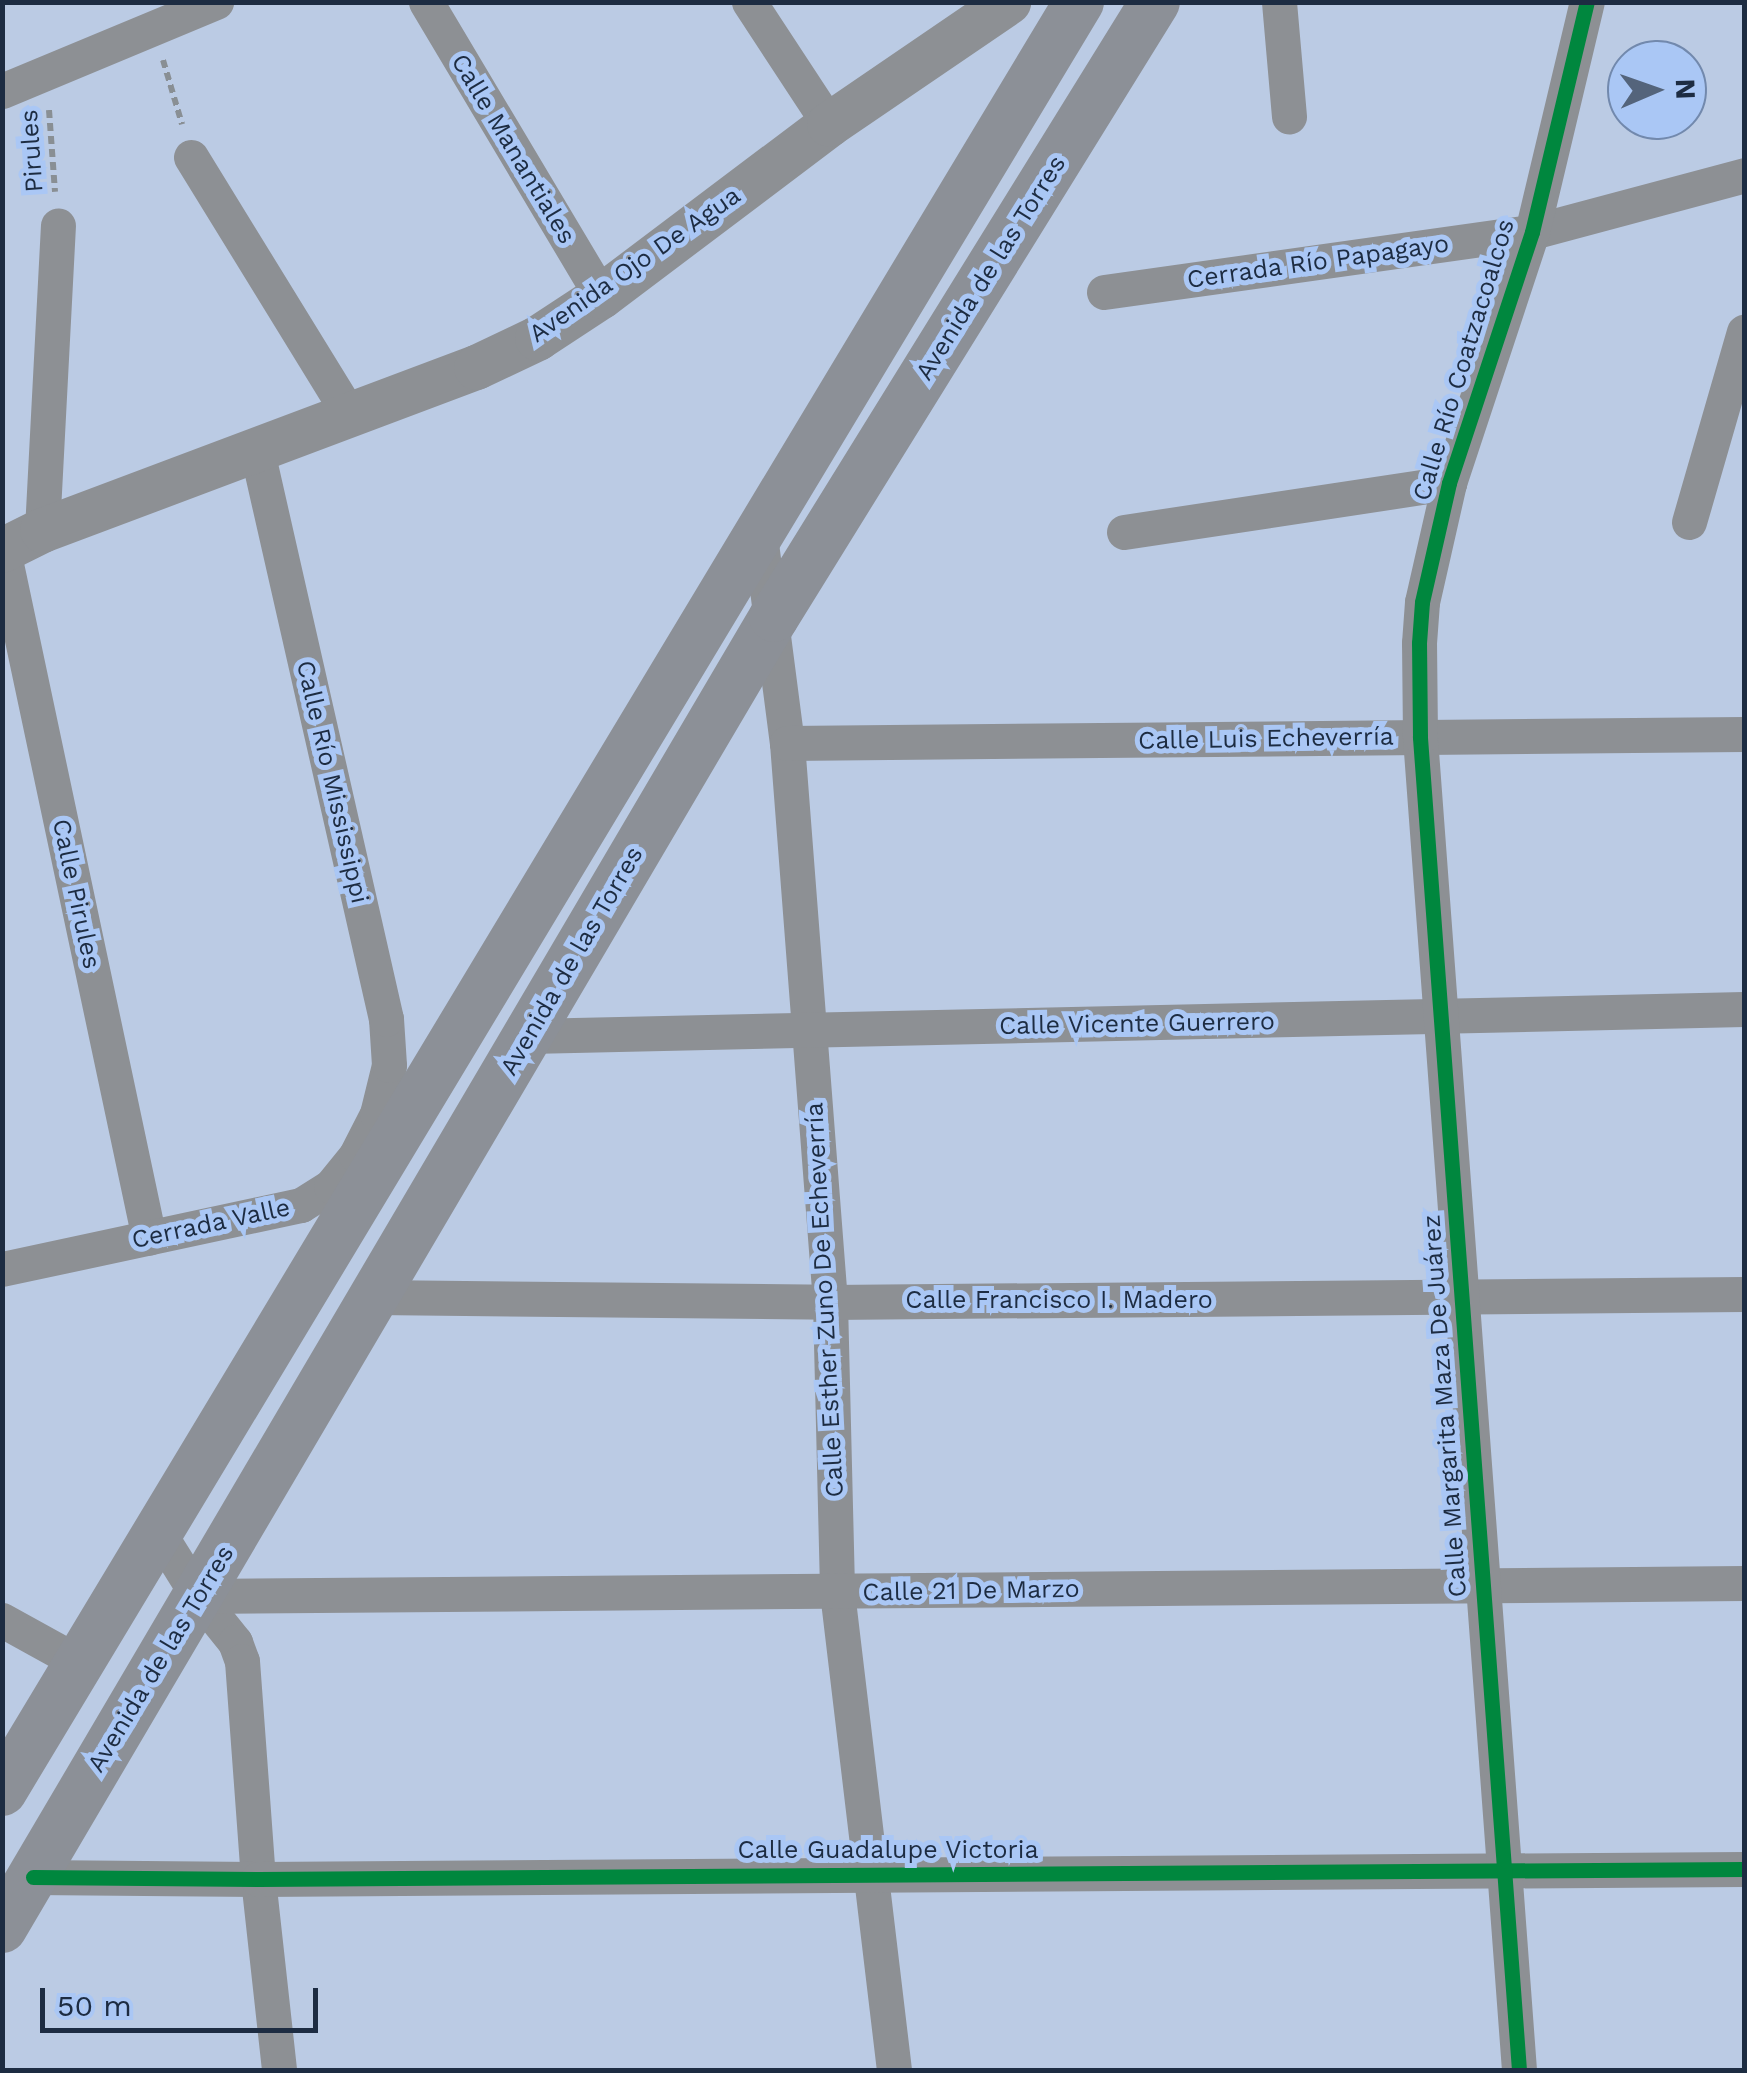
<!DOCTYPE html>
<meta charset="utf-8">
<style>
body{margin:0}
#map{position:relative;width:1747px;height:2073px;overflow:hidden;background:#bbcbe4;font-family:"Work Sans",sans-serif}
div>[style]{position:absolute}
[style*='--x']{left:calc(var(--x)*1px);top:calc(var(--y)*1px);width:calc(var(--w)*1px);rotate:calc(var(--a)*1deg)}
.path>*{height:6px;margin-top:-3px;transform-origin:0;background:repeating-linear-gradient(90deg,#898f94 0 8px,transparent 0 13px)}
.minor>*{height:35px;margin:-17.5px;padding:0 17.5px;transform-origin:17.5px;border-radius:17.5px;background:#8d9094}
.tertiary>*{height:45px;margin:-22.5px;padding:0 22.5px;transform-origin:22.5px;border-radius:22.5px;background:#8d9094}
.secondary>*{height:50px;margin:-25px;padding:0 25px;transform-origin:25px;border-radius:25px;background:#8c9097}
.cycleway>*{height:15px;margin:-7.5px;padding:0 7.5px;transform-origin:7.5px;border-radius:7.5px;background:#00873e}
span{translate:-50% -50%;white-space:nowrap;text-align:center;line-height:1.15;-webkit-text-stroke:10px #aac7f5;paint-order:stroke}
.street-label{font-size:25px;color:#1d2c42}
.frame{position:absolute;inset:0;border:5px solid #1d2c42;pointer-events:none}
.north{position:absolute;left:1607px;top:40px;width:100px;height:100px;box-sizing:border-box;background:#aac7f5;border:2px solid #7289ad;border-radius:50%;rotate:88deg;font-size:28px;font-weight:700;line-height:40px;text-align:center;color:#1d2c42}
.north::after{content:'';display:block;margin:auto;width:35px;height:45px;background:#54647b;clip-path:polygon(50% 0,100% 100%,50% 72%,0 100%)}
.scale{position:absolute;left:40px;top:1988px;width:278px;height:45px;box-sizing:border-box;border:5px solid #1d2c42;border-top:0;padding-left:12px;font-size:30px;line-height:35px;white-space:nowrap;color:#1d2c42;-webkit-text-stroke:8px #aac7f5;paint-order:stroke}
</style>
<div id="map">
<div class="path">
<div style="--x:163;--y:60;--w:67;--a:73.5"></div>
<div style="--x:49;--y:110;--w:82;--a:85.8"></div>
</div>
<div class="minor">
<div style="--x:426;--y:2;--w:342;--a:59.2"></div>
<div style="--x:749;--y:2;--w:146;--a:56.7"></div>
<div style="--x:1279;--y:2;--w:115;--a:85"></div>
<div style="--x:2;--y:91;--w:232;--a:-22.6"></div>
<div style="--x:191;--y:157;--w:302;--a:58.4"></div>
<div style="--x:1104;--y:292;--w:432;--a:-8"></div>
<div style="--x:1532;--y:232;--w:220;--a:-15"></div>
<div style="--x:1689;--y:522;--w:198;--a:-73.9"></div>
<div style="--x:759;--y:528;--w:217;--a:82.6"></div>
<div style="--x:787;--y:743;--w:561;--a:85.6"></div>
<div style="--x:830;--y:1302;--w:290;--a:88.6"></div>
<div style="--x:837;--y:1592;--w:481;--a:83.2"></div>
<div style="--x:42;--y:530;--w:305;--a:-87"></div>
<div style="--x:1124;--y:532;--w:329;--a:-8.6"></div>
<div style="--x:3;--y:550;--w:703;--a:78.02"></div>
<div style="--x:787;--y:743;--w:957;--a:-0.54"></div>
<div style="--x:529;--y:1036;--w:1215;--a:-1.27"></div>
<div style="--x:2;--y:1269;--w:306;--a:-12.1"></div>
<div style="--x:301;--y:1205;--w:36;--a:-32"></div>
<div style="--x:331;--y:1186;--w:40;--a:-51"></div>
<div style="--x:356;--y:1155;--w:46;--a:-62.9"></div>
<div style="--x:377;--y:1114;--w:50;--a:-76.2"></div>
<div style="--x:389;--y:1065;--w:46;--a:-93.7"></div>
<div style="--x:386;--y:1019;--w:582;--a:-102.8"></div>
<div style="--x:374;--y:1297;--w:456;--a:0.6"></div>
<div style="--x:830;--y:1302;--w:914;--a:-0.5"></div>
<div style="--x:158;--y:1532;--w:75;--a:58"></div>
<div style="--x:198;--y:1596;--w:59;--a:51.2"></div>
<div style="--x:235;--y:1642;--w:20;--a:70"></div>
<div style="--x:242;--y:1661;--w:219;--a:85.8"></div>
<div style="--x:258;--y:1879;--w:192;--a:83.7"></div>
<div style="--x:198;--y:1596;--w:1546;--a:-0.48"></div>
<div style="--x:2;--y:1620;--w:89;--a:28.9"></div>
<div style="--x:33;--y:1877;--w:225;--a:0.5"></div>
<div style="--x:258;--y:1879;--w:1486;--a:-0.39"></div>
<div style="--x:1519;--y:2070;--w:1337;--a:-94.25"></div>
<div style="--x:1420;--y:737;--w:94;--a:-90.6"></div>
<div style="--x:1419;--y:643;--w:41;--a:-85.8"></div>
<div style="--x:1422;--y:602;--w:122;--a:-77.2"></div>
<div style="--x:1449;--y:483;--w:264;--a:-71.7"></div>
<div style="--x:1532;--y:232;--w:236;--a:-76.6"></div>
</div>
<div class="tertiary">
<div style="--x:2;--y:550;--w:45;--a:-26.6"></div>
<div style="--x:42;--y:530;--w:464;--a:-20.6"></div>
<div style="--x:476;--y:367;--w:68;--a:-25.4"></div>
<div style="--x:537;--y:338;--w:77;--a:-33.3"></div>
<div style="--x:601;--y:296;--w:286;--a:-37"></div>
<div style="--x:829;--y:124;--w:217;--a:-34.3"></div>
</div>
<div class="secondary">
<div style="--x:2;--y:1791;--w:2088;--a:-58.95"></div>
<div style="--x:2;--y:1928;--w:1521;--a:-59.51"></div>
<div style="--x:774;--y:617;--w:723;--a:-58.22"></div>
</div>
<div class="cycleway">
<div style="--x:33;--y:1877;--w:225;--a:0.5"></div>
<div style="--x:258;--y:1879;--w:1486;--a:-0.39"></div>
<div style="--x:1519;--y:2070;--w:1337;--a:-94.25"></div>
<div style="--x:1420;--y:737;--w:94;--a:-90.6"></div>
<div style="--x:1419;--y:643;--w:41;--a:-85.8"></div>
<div style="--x:1422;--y:602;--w:122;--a:-77.2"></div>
<div style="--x:1449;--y:483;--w:264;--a:-71.7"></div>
<div style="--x:1532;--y:232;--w:236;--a:-76.6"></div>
</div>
<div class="street-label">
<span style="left:513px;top:149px;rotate:59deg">Calle Manantiales</span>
<span style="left:32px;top:151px;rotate:-94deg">Pirules</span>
<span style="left:1318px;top:262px;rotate:-8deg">Cerrada Río Papagayo</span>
<span style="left:635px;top:265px;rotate:-35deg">Avenida Ojo De Agua</span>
<span style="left:991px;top:268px;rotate:-58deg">Avenida de las Torres</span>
<span style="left:1464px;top:360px;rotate:-73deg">Calle Río Coatzacoalcos</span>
<span style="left:1266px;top:739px;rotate:-1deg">Calle Luis Echeverría</span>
<span style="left:332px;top:782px;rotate:77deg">Calle Río Mississippi</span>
<span style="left:76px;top:894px;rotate:78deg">Calle Pirules</span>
<span style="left:572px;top:961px;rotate:-60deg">Avenida de las Torres</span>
<span style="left:1137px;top:1024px;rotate:-1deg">Calle Vicente Guerrero</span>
<span style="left:211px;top:1224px;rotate:-12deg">Cerrada Valle</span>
<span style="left:825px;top:1300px;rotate:-93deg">Calle Esther Zuno De Echeverría</span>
<span style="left:1059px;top:1300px">Calle Francisco I. Madero</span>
<span style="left:1445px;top:1406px;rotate:-94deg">Calle Margarita Maza De Juárez</span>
<span style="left:971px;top:1591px;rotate:-1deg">Calle 21 De Marzo</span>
<span style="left:161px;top:1659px;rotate:-59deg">Avenida de las Torres</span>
<span style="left:888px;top:1850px">Calle Guadalupe Victoria</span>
</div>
<div class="frame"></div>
<div class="north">N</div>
<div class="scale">50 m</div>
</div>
